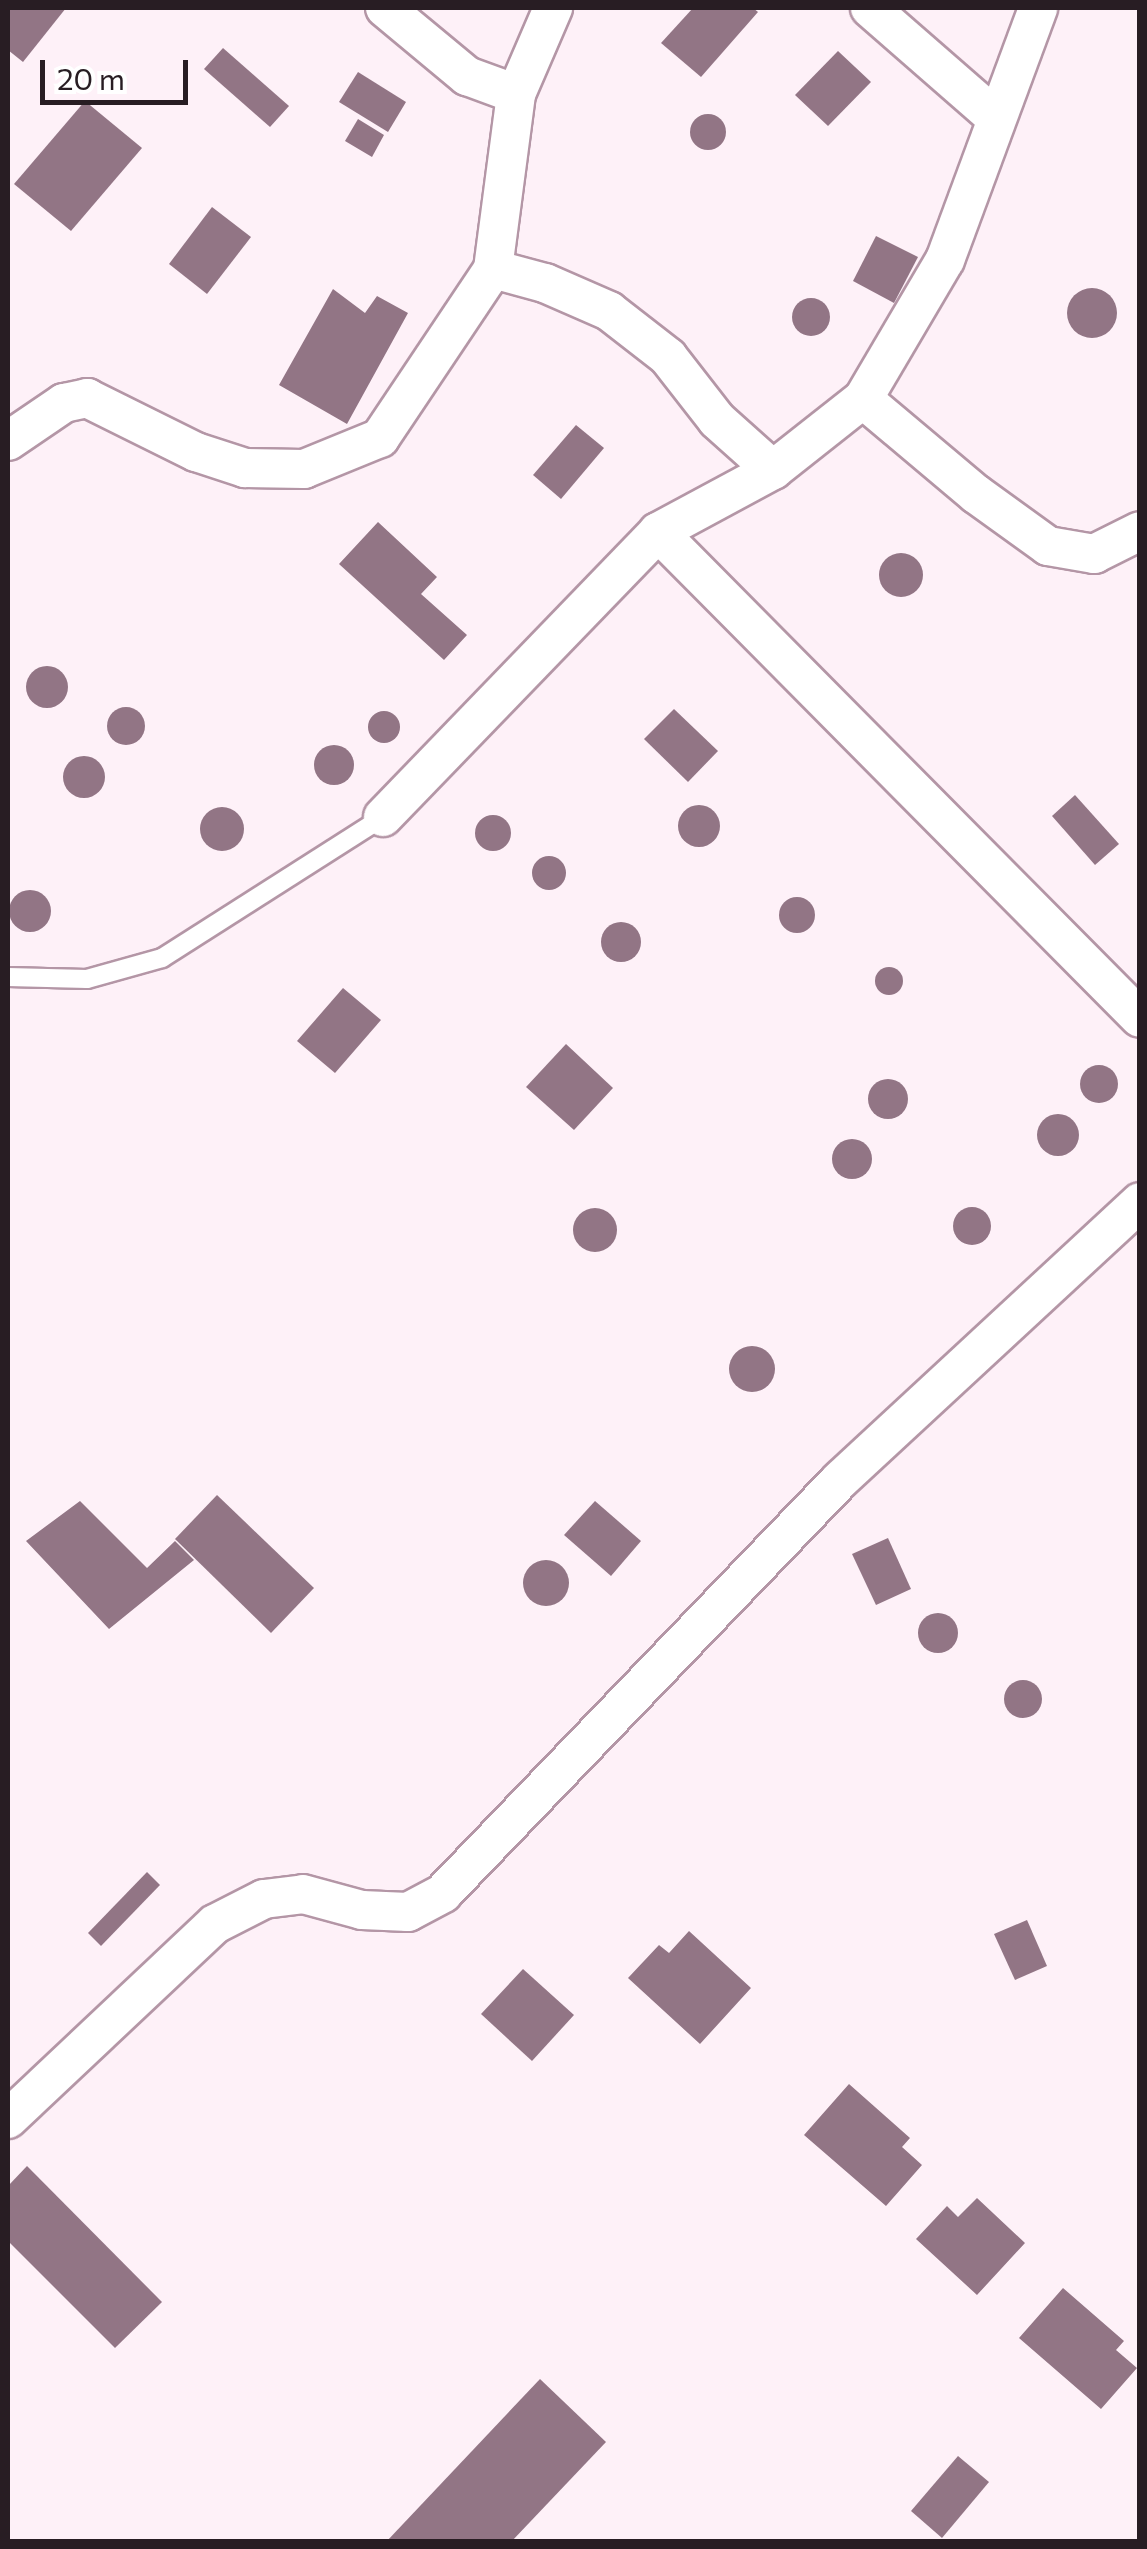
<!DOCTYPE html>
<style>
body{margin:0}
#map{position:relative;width:1147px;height:2549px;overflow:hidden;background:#fef1f8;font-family:Commissioner,sans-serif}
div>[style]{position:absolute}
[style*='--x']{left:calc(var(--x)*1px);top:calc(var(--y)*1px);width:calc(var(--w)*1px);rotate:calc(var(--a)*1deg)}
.building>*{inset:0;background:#927585}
.round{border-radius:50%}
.roads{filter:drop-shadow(2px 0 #b496a6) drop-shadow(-2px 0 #b496a6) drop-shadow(0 2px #b496a6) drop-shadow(0 -2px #b496a6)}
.service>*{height:18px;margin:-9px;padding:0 9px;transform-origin:9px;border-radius:9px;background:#fff}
.minor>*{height:38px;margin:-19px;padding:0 19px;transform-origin:19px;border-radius:19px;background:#fff}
span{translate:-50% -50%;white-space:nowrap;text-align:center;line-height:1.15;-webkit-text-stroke:9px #fff;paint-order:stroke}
.frame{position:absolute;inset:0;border:10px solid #281d23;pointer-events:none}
.scale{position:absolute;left:40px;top:60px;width:148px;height:45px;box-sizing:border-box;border:5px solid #281d23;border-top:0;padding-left:12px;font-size:30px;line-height:35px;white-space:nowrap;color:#281d23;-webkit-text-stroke:8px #fff;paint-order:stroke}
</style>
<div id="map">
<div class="building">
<div style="clip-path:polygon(8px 8px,66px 8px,23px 62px,8px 50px)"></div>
<div style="clip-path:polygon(693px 8px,753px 8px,758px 12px,701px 77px,661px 43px)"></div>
<div style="clip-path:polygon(223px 48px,289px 106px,270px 127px,204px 69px)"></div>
<div style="clip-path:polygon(838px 51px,871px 82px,828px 126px,795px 95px)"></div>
<div style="clip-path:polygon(358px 72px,406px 102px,388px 132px,339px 102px)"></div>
<div style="clip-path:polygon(85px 101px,142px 148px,71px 231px,14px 184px)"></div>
<div class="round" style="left:690px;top:114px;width:36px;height:36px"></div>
<div style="clip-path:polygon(358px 119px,384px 135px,372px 157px,345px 141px)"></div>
<div style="clip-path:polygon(212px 207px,251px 237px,207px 294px,169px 264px)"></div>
<div style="clip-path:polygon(876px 236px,918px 257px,894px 303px,853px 281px)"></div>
<div class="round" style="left:1067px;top:288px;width:50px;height:50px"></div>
<div style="clip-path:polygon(333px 289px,365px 313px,377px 296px,408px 313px,347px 424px,279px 385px)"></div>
<div class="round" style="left:792px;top:298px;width:38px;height:38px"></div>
<div style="clip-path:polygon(576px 425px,604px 448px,561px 499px,533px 475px)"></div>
<div style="clip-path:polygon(378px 522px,437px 577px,421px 594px,467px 635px,444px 660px,339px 564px)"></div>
<div class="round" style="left:879px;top:553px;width:44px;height:44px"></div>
<div class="round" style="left:26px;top:666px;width:42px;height:42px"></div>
<div class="round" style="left:107px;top:707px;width:38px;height:38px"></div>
<div style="clip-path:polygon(674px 709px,718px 751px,688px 782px,644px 739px)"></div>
<div class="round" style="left:368px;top:711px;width:32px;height:32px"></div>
<div class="round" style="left:314px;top:745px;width:40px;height:40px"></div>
<div class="round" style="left:63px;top:756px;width:42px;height:42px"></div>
<div style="clip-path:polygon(1075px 795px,1119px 844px,1095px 865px,1052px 816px)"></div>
<div class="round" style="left:678px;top:805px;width:42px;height:42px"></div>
<div class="round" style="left:200px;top:807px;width:44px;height:44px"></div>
<div class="round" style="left:475px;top:815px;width:36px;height:36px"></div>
<div class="round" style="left:532px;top:856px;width:34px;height:34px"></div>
<div class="round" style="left:9px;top:890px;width:42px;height:42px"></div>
<div class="round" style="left:779px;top:897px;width:36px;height:36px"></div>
<div class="round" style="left:601px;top:922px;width:40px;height:40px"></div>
<div class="round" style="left:875px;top:967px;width:28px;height:28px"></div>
<div style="clip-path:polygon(343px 988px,381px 1020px,335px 1073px,297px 1041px)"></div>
<div style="clip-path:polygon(566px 1044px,613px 1088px,574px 1130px,526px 1087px)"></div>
<div class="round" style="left:1080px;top:1065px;width:38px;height:38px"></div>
<div class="round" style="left:868px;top:1079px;width:40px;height:40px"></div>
<div class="round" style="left:1037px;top:1114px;width:42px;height:42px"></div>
<div class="round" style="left:832px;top:1139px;width:40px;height:40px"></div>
<div class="round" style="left:953px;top:1207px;width:38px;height:38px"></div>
<div class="round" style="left:573px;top:1208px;width:44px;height:44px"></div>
<div class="round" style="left:729px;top:1346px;width:46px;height:46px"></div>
<div style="clip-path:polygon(217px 1495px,314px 1588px,271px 1633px,175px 1539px)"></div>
<div style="clip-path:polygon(80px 1501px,147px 1568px,175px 1541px,194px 1560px,109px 1629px,26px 1541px)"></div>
<div style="clip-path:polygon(595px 1501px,641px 1541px,611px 1576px,564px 1535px)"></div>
<div style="clip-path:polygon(888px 1538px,911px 1589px,876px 1605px,852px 1554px)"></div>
<div class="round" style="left:523px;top:1560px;width:46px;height:46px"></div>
<div class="round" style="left:918px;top:1613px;width:40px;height:40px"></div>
<div class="round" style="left:1004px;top:1680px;width:38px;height:38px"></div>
<div style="clip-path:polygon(147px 1872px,160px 1885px,101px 1946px,88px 1933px)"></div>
<div style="clip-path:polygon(1027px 1920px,1047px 1966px,1015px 1980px,994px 1934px)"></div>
<div style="clip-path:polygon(689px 1931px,751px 1988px,700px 2044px,628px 1978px,659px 1945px,669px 1953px)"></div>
<div style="clip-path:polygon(523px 1969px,574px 2015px,532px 2061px,481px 2014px)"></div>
<div style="clip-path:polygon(849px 2084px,910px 2138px,902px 2147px,922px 2165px,886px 2206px,804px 2135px)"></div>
<div style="clip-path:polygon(27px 2166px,162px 2302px,115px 2348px,8px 2241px,8px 2186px)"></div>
<div style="clip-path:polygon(977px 2198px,1025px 2243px,977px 2295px,916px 2239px,947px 2206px,958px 2217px)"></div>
<div style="clip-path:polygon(1063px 2288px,1124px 2341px,1116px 2350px,1137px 2368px,1101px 2409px,1019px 2338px)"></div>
<div style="clip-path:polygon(540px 2379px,606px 2442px,511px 2542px,386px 2542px)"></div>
<div style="clip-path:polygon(958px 2456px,989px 2482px,942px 2538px,911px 2511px)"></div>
</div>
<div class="roads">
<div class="service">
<div style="--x:8;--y:977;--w:79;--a:1.5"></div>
<div style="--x:87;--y:979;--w:78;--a:-15.6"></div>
<div style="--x:162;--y:958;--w:262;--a:-32.5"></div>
</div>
<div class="minor">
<div style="--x:385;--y:8;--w:107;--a:39.7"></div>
<div style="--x:467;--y:76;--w:52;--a:20.2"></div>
<div style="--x:870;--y:8;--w:166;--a:41.1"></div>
<div style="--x:493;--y:269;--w:54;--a:15.1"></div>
<div style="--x:545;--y:283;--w:70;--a:23.6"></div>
<div style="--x:609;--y:311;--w:75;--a:37.9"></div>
<div style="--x:668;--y:357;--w:80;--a:52.1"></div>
<div style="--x:717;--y:420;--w:75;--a:41.8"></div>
<div style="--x:863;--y:399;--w:148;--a:40.1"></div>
<div style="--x:976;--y:494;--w:89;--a:35.8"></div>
<div style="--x:1048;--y:546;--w:47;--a:9.9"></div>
<div style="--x:1094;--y:554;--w:51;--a:-26.6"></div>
<div style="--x:8;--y:441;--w:68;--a:-34.2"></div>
<div style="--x:64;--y:403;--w:24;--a:-12"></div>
<div style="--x:87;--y:398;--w:122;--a:26.4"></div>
<div style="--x:196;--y:452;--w:52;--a:18.1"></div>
<div style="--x:245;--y:468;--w:59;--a:1"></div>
<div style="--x:304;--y:469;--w:82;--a:-22.2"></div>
<div style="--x:380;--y:438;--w:203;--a:-56.2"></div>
<div style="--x:493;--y:269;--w:177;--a:-82.5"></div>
<div style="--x:516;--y:94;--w:94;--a:-66.7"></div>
<div style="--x:658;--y:532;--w:684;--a:45.24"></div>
<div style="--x:383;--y:817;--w:396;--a:-46"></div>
<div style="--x:658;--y:532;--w:131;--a:-28.3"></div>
<div style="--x:773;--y:470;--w:115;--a:-38.3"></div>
<div style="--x:863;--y:399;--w:161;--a:-59.5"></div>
<div style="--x:945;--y:260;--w:269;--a:-69.7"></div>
<div style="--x:8;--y:2119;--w:284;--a:-43.3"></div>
<div style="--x:215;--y:1924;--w:55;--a:-27"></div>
<div style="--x:264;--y:1899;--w:39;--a:-7"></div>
<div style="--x:303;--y:1894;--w:61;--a:15.2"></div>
<div style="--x:362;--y:1910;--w:46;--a:2.5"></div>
<div style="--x:408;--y:1912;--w:40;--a:-28"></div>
<div style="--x:443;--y:1893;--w:573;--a:-46.13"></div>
<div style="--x:840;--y:1480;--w:409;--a:-42.8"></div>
</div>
</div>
<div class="frame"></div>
<div class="scale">20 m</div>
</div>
